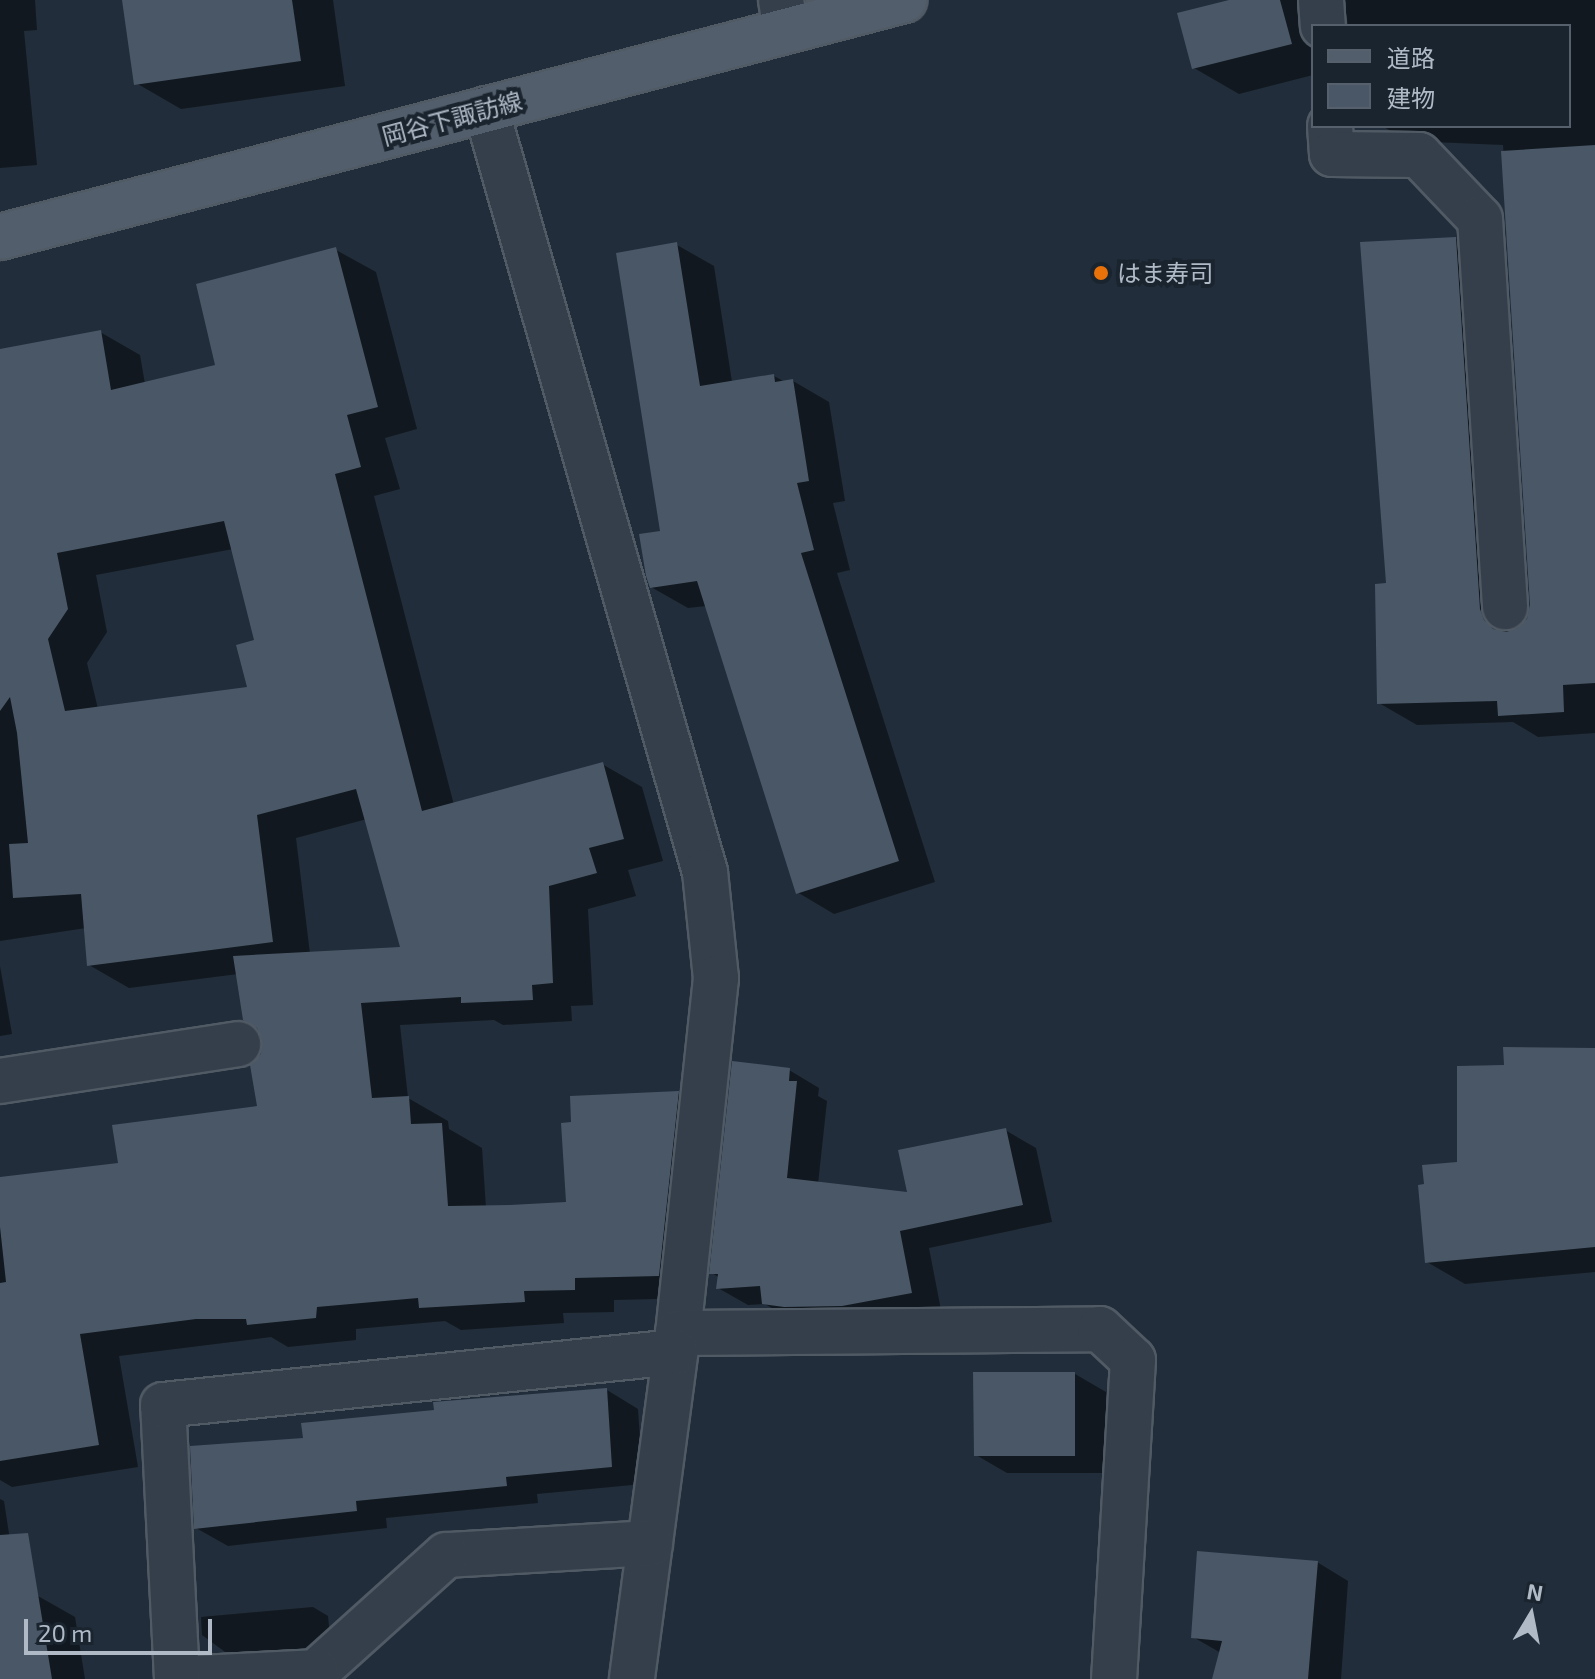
<!DOCTYPE html>
<meta charset="utf-8">
<style>
body{margin:0}
#map{position:relative;width:1595px;height:1679px;overflow:hidden;background:#212d3a;font-family:"Exo 2","Noto Sans JP",sans-serif}
div>[style]{position:absolute}
[style*='--x']{left:calc(var(--x)*1px);top:calc(var(--y)*1px);width:calc(var(--w)*1px);rotate:calc(var(--a)*1deg)}
.shadow>*{inset:0;background:#0007}
.building>*{inset:0;background:#4a5767}
.roads{filter:drop-shadow(2px 0 #505a65) drop-shadow(-2px 0 #505a65) drop-shadow(0 2px #505a65) drop-shadow(0 -2px #505a65)}
.minor>*{height:44px;margin:-22px;padding:0 22px;transform-origin:22px;border-radius:22px;background:#353f4b}
.major>*{height:44px;margin:-22px;padding:0 22px;transform-origin:22px;border-radius:22px;background:#525e6b}
.dots>*{width:22px;height:22px;translate:-50% -50%;box-sizing:border-box;border:4px solid #1a242f;border-radius:50%}
span{translate:-50% -50%;white-space:nowrap;text-align:center;line-height:1.15;-webkit-text-stroke:8px #1a242f;paint-order:stroke}
.street-label{font-size:24px;color:#b0bac7}
.poi-label{font-size:24px;color:#b0bac7}
.left{translate:0 -50%;text-align:left}
.legend{position:absolute;left:1311px;top:24px;width:260px;height:104px;box-sizing:border-box;background:#1a242f;border:2px solid #56606c;margin:0;padding:10px 14px;list-style:none;font-size:24px;color:#b0bac7}
.legend li{display:flex;align-items:center;gap:16px;height:40px}
.legend b{width:40px;border:2px solid #56606c}
.north{position:absolute;left:1491px;top:1575px;width:80px;height:80px;-webkit-text-stroke:6px #1a242f;paint-order:stroke;rotate:10deg;font-size:22px;font-weight:700;line-height:32px;text-align:center;color:#b0bac7}
.north::after{content:'';display:block;margin:auto;width:28px;height:36px;background:#b0bac7;clip-path:polygon(50% 0,100% 100%,50% 72%,0 100%)}
.scale{position:absolute;left:24px;top:1619px;width:188px;height:36px;box-sizing:border-box;border:4px solid #b0bac7;border-top:0;padding-left:10px;font-size:24px;line-height:28px;white-space:nowrap;color:#b0bac7;-webkit-text-stroke:6px #1a242f;paint-order:stroke}
</style>
<div id="map">
<div class="shadow">
<div style="clip-path:polygon(0 0,35px 0,37px 30px,24px 31px,37px 165px,0 168px)"></div>
<div style="clip-path:polygon(124px 0,333px 0,345px 86px,181px 109px,136px 83px)"></div>
<div style="clip-path:polygon(1236px 0,1338px 0,1346px 4px,1345px 0,1595px 0,1595px 733px,1538px 737px,1513px 722px,1417px 725px,1379px 703px,1388px 585px,1456px 239px,1493px 261px,1517px 630px,1530px 618px,1532px 606px,1503px 145px,1409px 141px,1382px 126px,1569px 126px,1569px 26px,1348px 26px,1345px 6px,1341px 26px,1313px 26px,1313px 75px,1239px 94px,1194px 68px)"></div>
<div style="clip-path:polygon(677px 245px,714px 266px,732px 382px,774px 376px,785px 382px,793px 381px,829px 402px,845px 501px,833px 503px,850px 570px,837px 573px,935px 882px,834px 914px,797px 892px,706px 606px,688px 608px,651px 587px,663px 532px)"></div>
<div style="clip-path:polygon(evenodd,336px 250px,376px 272px,417px 429px,385px 438px,400px 489px,374px 496px,454px 805px,602px 764px,642px 787px,663px 861px,628px 870px,636px 896px,588px 909px,593px 1005px,571px 1006px,572px 1021px,503px 1025px,494px 1020px,400px 1025px,408px 1098px,448px 1121px,449px 1129px,482px 1148px,486px 1208px,568px 1203px,678px 1093px,718px 1115px,698px 1298px,614px 1300px,614px 1312px,563px 1313px,564px 1323px,461px 1330px,445px 1321px,356px 1329px,356px 1340px,288px 1347px,271px 1337px,119px 1356px,138px 1467px,12px 1487px,0 1480px,0 1178px,120px 1164px,259px 1108px,265px 1039px,238px 974px,129px 988px,89px 965px,86px 928px,0 941px,0 351px,100px 332px,140px 355px,145px 384px,218px 367px,336px 250px,233px 549px,257px 641px,250px 688px,98px 709px,87px 663px,107px 632px,96px 575px,233px 549px,336px 250px,367px 819px,402px 949px,310px 954px,296px 838px,367px 819px)"></div>
<div style="clip-path:polygon(0 966px,12px 1034px,0 1036px)"></div>
<div style="clip-path:polygon(1595px 1049px,1595px 1272px,1465px 1284px,1427px 1262px,1459px 1164px,1506px 1067px)"></div>
<div style="clip-path:polygon(789px 1070px,819px 1088px,818px 1096px,827px 1101px,818px 1184px,910px 1194px,1005px 1130px,1036px 1148px,1052px 1222px,929px 1248px,941px 1310px,794px 1321px,765px 1304px,748px 1305px,718px 1288px,720px 1278px,712px 1273px)"></div>
<div style="clip-path:polygon(1075px 1374px,1106px 1392px,1106px 1473px,1007px 1473px,976px 1455px)"></div>
<div style="clip-path:polygon(607px 1390px,638px 1409px,643px 1484px,537px 1494px,538px 1503px,386px 1518px,387px 1528px,228px 1546px,196px 1528px,305px 1440px,436px 1412px)"></div>
<div style="clip-path:polygon(0 1499px,4px 1501px,19px 1599px,38px 1596px,75px 1617px,85px 1679px,0 1679px)"></div>
<div style="clip-path:polygon(1317px 1562px,1348px 1581px,1341px 1679px,1214px 1679px,1221px 1653px,1193px 1637px)"></div>
<div style="clip-path:polygon(313px 1607px,328px 1616px,331px 1647px,322px 1655px,236px 1660px,202px 1635px,201px 1617px)"></div>
</div>
<div class="building">
<div style="clip-path:polygon(122px 0,292px 0,301px 61px,134px 85px)"></div>
<div style="clip-path:polygon(1229px 0,1280px 0,1292px 44px,1192px 69px,1177px 13px)"></div>
<div style="clip-path:polygon(1595px 145px,1595px 683px,1563px 685px,1564px 712px,1498px 716px,1497px 701px,1377px 704px,1375px 584px,1386px 583px,1360px 242px,1456px 237px,1480px 609px,1484px 620px,1493px 629px,1506px 632px,1518px 628px,1527px 619px,1530px 605px,1501px 151px)"></div>
<div style="clip-path:polygon(677px 242px,700px 386px,774px 374px,775px 382px,793px 379px,809px 481px,797px 483px,814px 550px,801px 553px,899px 861px,796px 894px,697px 581px,650px 588px,646px 576px,639px 534px,660px 531px,616px 253px)"></div>
<div style="clip-path:polygon(evenodd,336px 247px,378px 407px,347px 415px,361px 467px,335px 474px,422px 811px,603px 762px,624px 839px,589px 848px,597px 873px,549px 886px,553px 983px,532px 985px,533px 1000px,461px 1003px,461px 997px,361px 1003px,372px 1098px,409px 1096px,411px 1124px,442px 1123px,448px 1206px,510px 1205px,566px 1202px,561px 1123px,571px 1122px,570px 1096px,679px 1091px,659px 1276px,575px 1278px,575px 1290px,524px 1291px,525px 1302px,419px 1308px,418px 1298px,317px 1307px,316px 1318px,247px 1325px,246px 1319px,196px 1319px,80px 1334px,99px 1445px,0 1461px,0 1283px,6px 1282px,0 1227px,0 1177px,118px 1163px,112px 1125px,257px 1106px,250px 1065px,261px 1054px,262px 1039px,257px 1028px,243px 1020px,233px 956px,400px 947px,356px 789px,257px 815px,273px 942px,87px 966px,81px 894px,13px 898px,9px 844px,28px 843px,17px 733px,10px 697px,0 711px,0 349px,101px 330px,111px 390px,215px 365px,196px 284px,336px 247px,224px 521px,254px 640px,236px 645px,247px 687px,65px 711px,48px 639px,68px 609px,57px 553px,224px 521px)"></div>
<div style="clip-path:polygon(1503px 1047px,1595px 1048px,1595px 1247px,1425px 1263px,1418px 1185px,1424px 1184px,1422px 1165px,1457px 1162px,1457px 1066px,1504px 1065px)"></div>
<div style="clip-path:polygon(732px 1061px,790px 1068px,789px 1081px,797px 1081px,787px 1178px,907px 1192px,898px 1150px,1006px 1128px,1023px 1205px,900px 1231px,912px 1293px,842px 1306px,784px 1307px,762px 1304px,760px 1286px,716px 1289px,718px 1274px,709px 1274px)"></div>
<div style="clip-path:polygon(973px 1372px,1075px 1372px,1075px 1456px,974px 1456px)"></div>
<div style="clip-path:polygon(607px 1388px,612px 1467px,506px 1477px,507px 1486px,356px 1501px,357px 1511px,194px 1529px,190px 1446px,303px 1438px,301px 1423px,434px 1410px,433px 1402px)"></div>
<div style="clip-path:polygon(28px 1533px,52px 1679px,0 1679px,0 1535px)"></div>
<div style="clip-path:polygon(1197px 1551px,1318px 1561px,1308px 1679px,1212px 1679px,1222px 1641px,1191px 1638px)"></div>
</div>
<div class="roads">
<div class="minor">
<div style="--x:781;--y:0;--w:31;--a:81"></div>
<div style="--x:1321;--y:0;--w:26;--a:86"></div>
<div style="--x:486;--y:109;--w:794;--a:73.99"></div>
<div style="--x:705;--y:872;--w:107;--a:84.1"></div>
<div style="--x:716;--y:978;--w:357;--a:96.1"></div>
<div style="--x:678;--y:1333;--w:349;--a:97.6"></div>
<div style="--x:1330;--y:126;--w:28;--a:86"></div>
<div style="--x:1332;--y:154;--w:87;--a:0.7"></div>
<div style="--x:1419;--y:155;--w:88;--a:46.4"></div>
<div style="--x:1480;--y:219;--w:389;--a:86.3"></div>
<div style="--x:0;--y:1081;--w:241;--a:-8.8"></div>
<div style="--x:678;--y:1333;--w:422;--a:-0.5"></div>
<div style="--x:1100;--y:1329;--w:45;--a:43.2"></div>
<div style="--x:1133;--y:1360;--w:320;--a:93.4"></div>
<div style="--x:650;--y:1543;--w:204;--a:176.6"></div>
<div style="--x:446;--y:1555;--w:175;--a:138"></div>
<div style="--x:316;--y:1672;--w:139;--a:177.1"></div>
<div style="--x:177;--y:1679;--w:274;--a:-92.9"></div>
<div style="--x:163;--y:1405;--w:515;--a:-5.91"></div>
</div>
<div class="major">
<div style="--x:0;--y:237;--w:935;--a:-14.69"></div>
</div>
</div>
<div class="dots">
<div style="left:1101px;top:273px;background:#e8710a"></div>
</div>
<div class="street-label">
<span style="left:452px;top:118px;rotate:-15deg">岡谷下諏訪線</span>
</div>
<div class="poi-label">
<span class="left" style="left:1117px;top:273px">はま寿司</span>
</div>
<ul class="legend">
<li><b style="height:10px;background:#525e6b"></b>道路</li>
<li><b style="height:22px;background:#4a5767"></b>建物</li>
</ul>
<div class="north">N</div>
<div class="scale">20 m</div>
</div>
